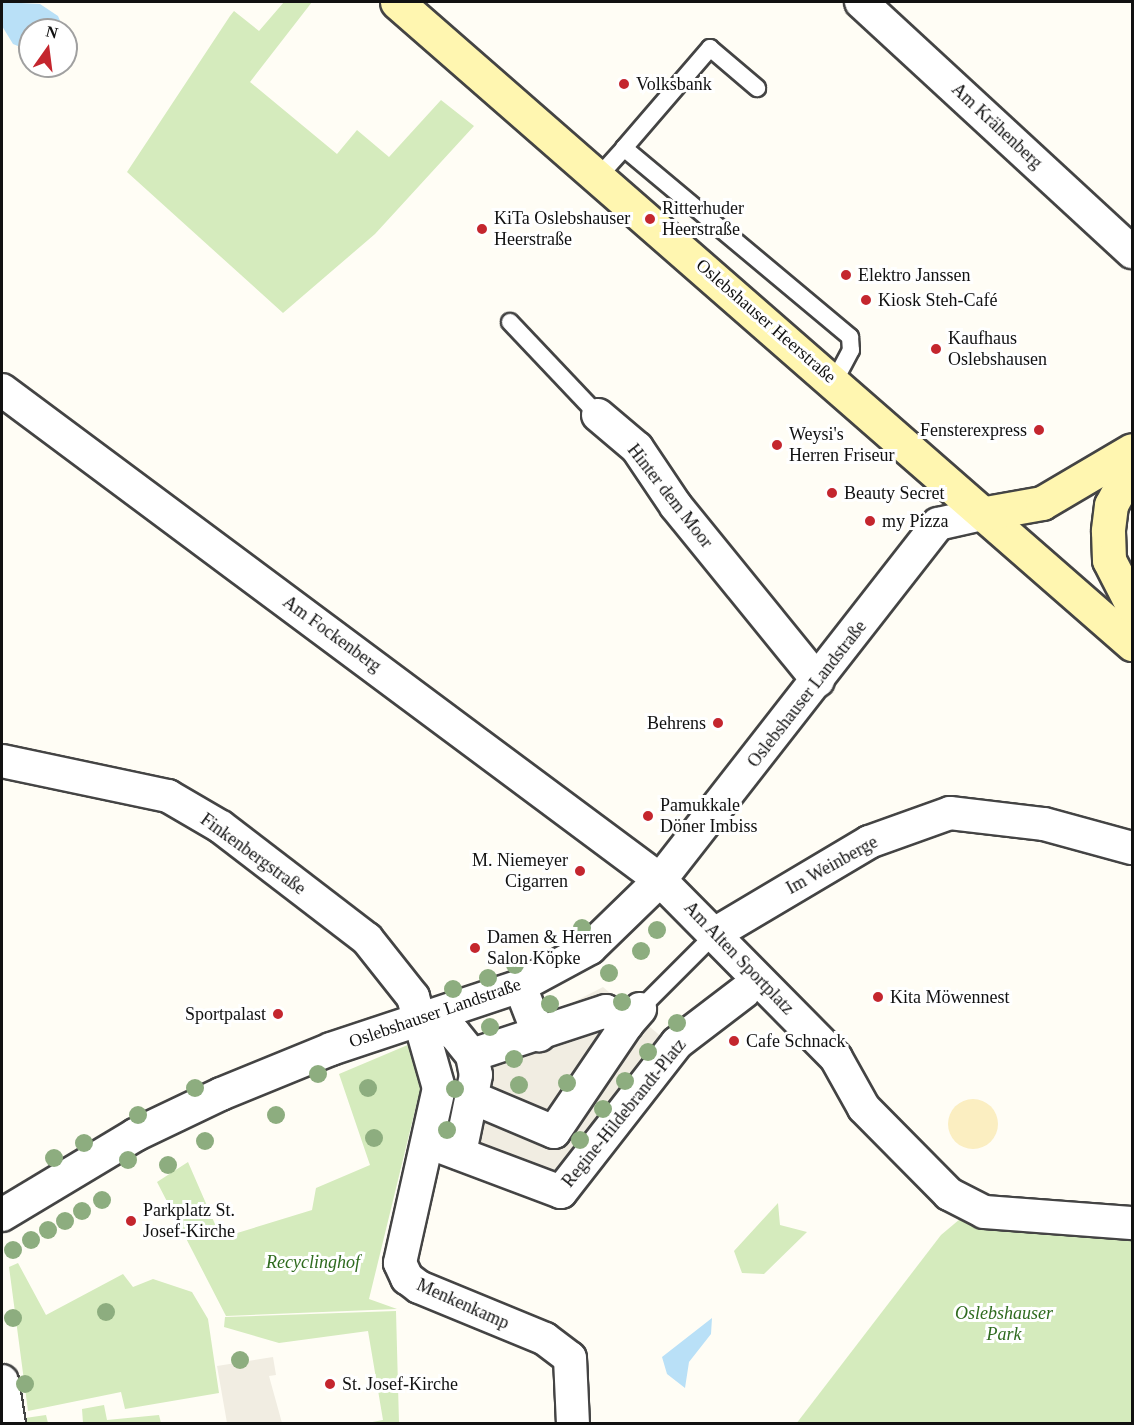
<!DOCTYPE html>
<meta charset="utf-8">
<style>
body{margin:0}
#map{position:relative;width:1134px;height:1425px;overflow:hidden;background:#fffdf5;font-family:"Times New Roman",serif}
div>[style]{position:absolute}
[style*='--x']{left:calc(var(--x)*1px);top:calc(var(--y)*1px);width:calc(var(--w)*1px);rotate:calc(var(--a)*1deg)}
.green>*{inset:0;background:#d5ebbd}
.sand>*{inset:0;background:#fbeec1}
.round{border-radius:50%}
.plaza>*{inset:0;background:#f1ede2}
.water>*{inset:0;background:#b9e0f7}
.roads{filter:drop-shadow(2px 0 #444) drop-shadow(-2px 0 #444) drop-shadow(0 2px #444) drop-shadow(0 -2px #444)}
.lane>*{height:16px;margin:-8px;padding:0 8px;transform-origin:8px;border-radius:8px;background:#fff}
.street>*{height:32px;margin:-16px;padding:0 16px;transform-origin:16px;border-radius:16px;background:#fff}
.secondary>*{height:33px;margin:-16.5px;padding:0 16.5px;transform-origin:16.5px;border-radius:16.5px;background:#fff6b0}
.trees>*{width:18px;height:18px;margin:-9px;border-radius:50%;background:#8dad7f}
.dots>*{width:16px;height:16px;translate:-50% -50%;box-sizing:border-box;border:3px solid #fff;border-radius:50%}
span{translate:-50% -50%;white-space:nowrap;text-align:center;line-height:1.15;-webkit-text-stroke:6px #fff;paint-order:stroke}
.poi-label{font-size:18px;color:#111}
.left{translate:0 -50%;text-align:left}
.right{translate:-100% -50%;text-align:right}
.street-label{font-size:18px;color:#111}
.park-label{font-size:18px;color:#2f6b1f;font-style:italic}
.frame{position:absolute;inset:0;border:3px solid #111;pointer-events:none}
.north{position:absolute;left:18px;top:18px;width:60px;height:60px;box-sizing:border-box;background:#fff;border:2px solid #a0a0a0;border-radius:50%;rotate:14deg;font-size:16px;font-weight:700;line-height:24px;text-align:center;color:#111}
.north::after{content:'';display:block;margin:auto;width:21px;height:27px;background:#c4262e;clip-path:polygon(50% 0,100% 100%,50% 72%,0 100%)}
</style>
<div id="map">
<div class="green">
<div style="clip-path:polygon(284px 2px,312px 2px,250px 82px,337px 154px,357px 130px,389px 157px,441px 100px,474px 126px,375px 234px,283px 313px,127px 172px,230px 16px,234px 11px,259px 31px)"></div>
<div style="clip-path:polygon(410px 1044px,428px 1099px,418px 1098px,369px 1299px,397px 1309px,226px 1316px,157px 1182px,188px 1162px,221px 1238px,312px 1210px,316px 1188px,370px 1165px,339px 1074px)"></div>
<div style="clip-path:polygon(778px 1203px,780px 1225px,807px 1232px,764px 1274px,742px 1273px,734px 1251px)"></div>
<div style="clip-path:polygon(960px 1219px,1132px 1238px,1132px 1423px,796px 1424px,941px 1235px)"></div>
<div style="clip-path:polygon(18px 1263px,46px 1315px,123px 1274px,133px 1287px,153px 1279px,192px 1292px,208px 1319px,219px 1393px,125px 1409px,121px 1392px,28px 1411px,9px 1267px)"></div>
<div style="clip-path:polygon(396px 1311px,399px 1423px,367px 1423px,383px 1420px,368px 1331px,279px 1343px,224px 1327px,225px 1317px)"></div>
<div style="clip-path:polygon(104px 1405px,107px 1420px,159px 1415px,161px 1423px,83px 1423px,82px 1409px)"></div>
<div style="clip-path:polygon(46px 1415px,48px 1423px,26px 1423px,25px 1418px)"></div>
</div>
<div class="sand">
<div class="round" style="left:948px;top:1099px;width:50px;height:50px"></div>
</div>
<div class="plaza">
<div style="clip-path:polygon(603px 987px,677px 1050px,562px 1195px,449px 1154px,467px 1076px,533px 1023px)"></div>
<div style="clip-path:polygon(273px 1357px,276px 1375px,269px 1376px,282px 1423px,227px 1423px,217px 1366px)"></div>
</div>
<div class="water">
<div style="clip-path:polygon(2px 2px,40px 4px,58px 16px,64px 30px,30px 30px,30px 51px,13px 44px,2px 26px)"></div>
<div style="clip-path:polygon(712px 1318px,711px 1334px,689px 1362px,685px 1388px,667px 1374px,662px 1357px)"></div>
</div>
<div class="roads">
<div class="lane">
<div style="--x:624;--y:148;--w:132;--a:-49.3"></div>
<div style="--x:710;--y:48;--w:62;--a:40.4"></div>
<div style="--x:600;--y:175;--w:36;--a:-48"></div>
<div style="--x:624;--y:148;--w:295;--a:39.9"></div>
<div style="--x:850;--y:337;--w:13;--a:86"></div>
<div style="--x:851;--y:350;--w:36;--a:118"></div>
<div style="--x:510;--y:322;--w:128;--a:46.6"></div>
<div style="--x:640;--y:1009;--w:107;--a:-45"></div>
</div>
<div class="street">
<div style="--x:861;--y:2;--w:369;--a:42.7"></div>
<div style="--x:2;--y:390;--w:820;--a:36.67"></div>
<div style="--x:660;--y:880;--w:250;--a:45.3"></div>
<div style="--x:836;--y:1058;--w:57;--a:60.8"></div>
<div style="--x:864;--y:1108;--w:121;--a:45.3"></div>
<div style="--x:949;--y:1194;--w:39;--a:27"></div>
<div style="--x:984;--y:1212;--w:148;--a:4.3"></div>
<div style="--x:598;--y:415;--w:51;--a:40.2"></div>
<div style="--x:637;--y:448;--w:70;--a:56.1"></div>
<div style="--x:676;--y:506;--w:225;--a:50.9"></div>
<div style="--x:2;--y:761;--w:170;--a:11.9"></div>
<div style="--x:168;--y:796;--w:61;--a:30.3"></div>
<div style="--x:221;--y:827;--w:184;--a:37.5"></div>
<div style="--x:367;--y:939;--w:74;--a:51.6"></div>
<div style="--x:413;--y:997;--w:95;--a:74.1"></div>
<div style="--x:439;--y:1088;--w:179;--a:102.6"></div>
<div style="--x:400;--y:1263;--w:17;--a:65"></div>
<div style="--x:407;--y:1278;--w:15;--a:37"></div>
<div style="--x:419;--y:1287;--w:136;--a:22.4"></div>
<div style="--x:545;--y:1339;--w:31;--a:37"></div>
<div style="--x:570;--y:1358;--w:66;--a:87.4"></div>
<div style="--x:716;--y:933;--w:178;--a:-30.7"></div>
<div style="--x:869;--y:842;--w:86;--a:-19.7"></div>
<div style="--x:950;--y:813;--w:95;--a:6.7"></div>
<div style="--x:1044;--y:824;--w:91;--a:15.3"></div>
<div style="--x:520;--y:986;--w:53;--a:68.8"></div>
<div style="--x:420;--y:1018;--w:37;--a:24"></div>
<div style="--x:454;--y:1033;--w:28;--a:51"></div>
<div style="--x:472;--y:1055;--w:20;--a:79"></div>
<div style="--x:476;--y:1075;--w:80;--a:101.6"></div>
<div style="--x:472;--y:1055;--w:141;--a:-18.2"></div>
<div style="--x:606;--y:1011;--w:25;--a:32"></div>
<div style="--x:627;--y:1024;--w:20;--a:-49"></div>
<div style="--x:471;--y:1097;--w:90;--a:22.9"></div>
<div style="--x:554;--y:1132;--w:130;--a:-55.9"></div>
<div style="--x:428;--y:1142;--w:142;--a:20.6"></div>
<div style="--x:561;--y:1192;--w:189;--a:-52.1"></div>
<div style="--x:677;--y:1043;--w:84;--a:-37.3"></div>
<div style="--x:2;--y:1215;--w:155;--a:-31"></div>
<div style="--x:135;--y:1135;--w:95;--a:-25.5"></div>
<div style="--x:221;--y:1094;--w:119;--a:-22.2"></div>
<div style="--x:331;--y:1049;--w:199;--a:-18.4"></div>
<div style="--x:520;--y:986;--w:80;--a:-28.5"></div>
<div style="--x:590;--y:948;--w:98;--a:-44.2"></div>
<div style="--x:660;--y:880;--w:452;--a:-52"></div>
<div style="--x:938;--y:524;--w:49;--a:-12.9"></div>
<div style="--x:2;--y:1381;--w:44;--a:80.8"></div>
</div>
<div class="secondary">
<div style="--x:397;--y:2;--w:976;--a:41.14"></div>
<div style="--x:1132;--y:466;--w:44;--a:118.3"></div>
<div style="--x:1111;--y:505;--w:26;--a:97"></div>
<div style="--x:1108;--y:531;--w:29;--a:88"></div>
<div style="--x:1109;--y:560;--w:51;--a:62.9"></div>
<div style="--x:986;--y:513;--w:57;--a:-10.1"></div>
<div style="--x:1042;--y:503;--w:104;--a:-30.5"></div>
</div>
</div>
<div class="trees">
<div style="left:582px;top:928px"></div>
<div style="left:657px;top:930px"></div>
<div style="left:641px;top:951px"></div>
<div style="left:515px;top:965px"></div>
<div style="left:609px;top:973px"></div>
<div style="left:488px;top:978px"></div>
<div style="left:453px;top:989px"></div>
<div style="left:622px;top:1002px"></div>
<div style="left:550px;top:1004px"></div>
<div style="left:677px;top:1023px"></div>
<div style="left:490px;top:1027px"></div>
<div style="left:648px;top:1052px"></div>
<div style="left:514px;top:1059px"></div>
<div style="left:318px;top:1074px"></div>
<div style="left:625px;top:1081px"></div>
<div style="left:567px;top:1083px"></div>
<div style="left:519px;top:1085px"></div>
<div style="left:195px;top:1088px"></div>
<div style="left:368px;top:1088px"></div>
<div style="left:455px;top:1089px"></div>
<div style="left:603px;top:1109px"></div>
<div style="left:138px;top:1115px"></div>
<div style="left:276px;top:1115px"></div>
<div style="left:447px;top:1130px"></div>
<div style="left:374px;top:1138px"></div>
<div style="left:580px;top:1140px"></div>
<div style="left:205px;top:1141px"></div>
<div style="left:84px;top:1143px"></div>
<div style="left:54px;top:1158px"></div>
<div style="left:128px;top:1160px"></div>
<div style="left:168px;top:1165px"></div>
<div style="left:102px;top:1200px"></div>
<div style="left:82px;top:1211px"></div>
<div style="left:65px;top:1221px"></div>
<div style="left:48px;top:1230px"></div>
<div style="left:31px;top:1240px"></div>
<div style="left:13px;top:1250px"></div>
<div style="left:106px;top:1312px"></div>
<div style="left:13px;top:1318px"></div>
<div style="left:240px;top:1360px"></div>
<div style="left:25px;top:1384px"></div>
</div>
<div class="dots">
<div style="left:624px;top:84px;background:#c4262e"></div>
<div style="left:650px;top:219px;background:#c4262e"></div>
<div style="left:482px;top:229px;background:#c4262e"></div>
<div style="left:846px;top:275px;background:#c4262e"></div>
<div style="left:866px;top:300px;background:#c4262e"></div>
<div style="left:936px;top:349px;background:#c4262e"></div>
<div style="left:1039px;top:430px;background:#c4262e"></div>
<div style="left:777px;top:445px;background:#c4262e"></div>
<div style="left:832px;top:493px;background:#c4262e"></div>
<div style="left:870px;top:521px;background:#c4262e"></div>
<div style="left:718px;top:723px;background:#c4262e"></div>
<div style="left:648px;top:816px;background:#c4262e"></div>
<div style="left:580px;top:871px;background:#c4262e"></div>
<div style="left:475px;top:948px;background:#c4262e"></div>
<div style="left:878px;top:997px;background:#c4262e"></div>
<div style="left:278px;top:1014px;background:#c4262e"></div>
<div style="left:734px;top:1041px;background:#c4262e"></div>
<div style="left:131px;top:1221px;background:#c4262e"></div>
<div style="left:330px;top:1384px;background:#c4262e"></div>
</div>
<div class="poi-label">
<span class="left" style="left:636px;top:84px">Volksbank</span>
<span class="left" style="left:662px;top:219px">Ritterhuder<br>Heerstraße</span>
<span class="left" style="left:494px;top:229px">KiTa Oslebshauser<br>Heerstraße</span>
<span class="left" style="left:858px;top:275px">Elektro Janssen</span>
<span class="left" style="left:878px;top:300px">Kiosk Steh-Café</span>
<span class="left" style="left:948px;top:349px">Kaufhaus<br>Oslebshausen</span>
<span class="right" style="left:1027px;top:430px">Fensterexpress</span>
<span class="left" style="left:789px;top:445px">Weysi's<br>Herren Friseur</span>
<span class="left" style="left:844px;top:493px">Beauty Secret</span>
<span class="left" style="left:882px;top:521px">my Pizza</span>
<span class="right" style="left:706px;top:723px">Behrens</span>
<span class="left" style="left:660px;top:816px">Pamukkale<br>Döner Imbiss</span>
<span class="right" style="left:568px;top:871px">M. Niemeyer<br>Cigarren</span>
<span class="left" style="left:487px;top:948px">Damen &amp; Herren<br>Salon Köpke</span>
<span class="left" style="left:890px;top:997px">Kita Möwennest</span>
<span class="right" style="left:266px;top:1014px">Sportpalast</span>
<span class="left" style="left:746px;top:1041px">Cafe Schnack</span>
<span class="left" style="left:143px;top:1221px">Parkplatz St.<br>Josef-Kirche</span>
<span class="left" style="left:342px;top:1384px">St. Josef-Kirche</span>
</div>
<div class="street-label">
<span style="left:997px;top:126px;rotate:43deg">Am Krähenberg</span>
<span style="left:766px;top:321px;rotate:41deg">Oslebshauser Heerstraße</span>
<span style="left:670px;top:496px;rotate:52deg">Hinter dem Moor</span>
<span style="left:332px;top:634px;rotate:36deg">Am Fockenberg</span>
<span style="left:807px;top:694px;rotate:-52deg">Oslebshauser Landstraße</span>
<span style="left:253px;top:854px;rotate:36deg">Finkenbergstraße</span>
<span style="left:832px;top:865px;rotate:-29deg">Im Weinberge</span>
<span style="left:739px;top:958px;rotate:46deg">Am Alten Sportplatz</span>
<span style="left:435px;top:1013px;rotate:-19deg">Oslebshauser Landstraße</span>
<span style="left:624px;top:1113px;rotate:-51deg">Regine-Hildebrandt-Platz</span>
<span style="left:463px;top:1304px;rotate:24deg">Menkenkamp</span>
</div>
<div class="park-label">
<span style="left:313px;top:1262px">Recyclinghof</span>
<span style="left:1004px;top:1324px">Oslebshauser<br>Park</span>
</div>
<div class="frame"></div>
<div class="north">N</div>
</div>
